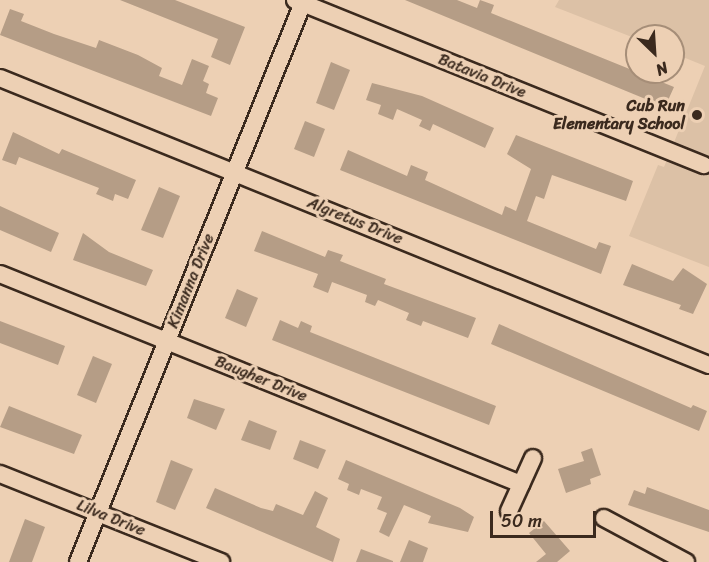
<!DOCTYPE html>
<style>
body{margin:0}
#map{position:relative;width:709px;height:562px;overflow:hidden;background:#edd0b4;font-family:Sriracha,sans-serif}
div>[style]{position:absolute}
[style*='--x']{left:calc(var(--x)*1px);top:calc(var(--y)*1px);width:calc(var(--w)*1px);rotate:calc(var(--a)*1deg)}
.built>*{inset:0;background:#dcc1a6}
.building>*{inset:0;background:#b59d86}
.roads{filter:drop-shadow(2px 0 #3b2a1e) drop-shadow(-2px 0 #3b2a1e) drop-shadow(0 2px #3b2a1e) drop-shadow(0 -2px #3b2a1e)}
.minor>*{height:16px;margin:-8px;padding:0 8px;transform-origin:8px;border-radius:8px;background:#edd0b4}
.dots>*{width:16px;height:16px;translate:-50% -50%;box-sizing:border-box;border:3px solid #edd0b4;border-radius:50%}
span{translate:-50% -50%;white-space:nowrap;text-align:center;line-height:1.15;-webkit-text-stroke:6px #edd0b4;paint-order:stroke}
.street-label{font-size:16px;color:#3b2a1e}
.poi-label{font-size:16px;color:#3b2a1e;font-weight:700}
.right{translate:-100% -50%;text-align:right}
.north{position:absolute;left:625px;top:24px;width:60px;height:60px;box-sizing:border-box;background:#edd0b4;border:2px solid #a68e78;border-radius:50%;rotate:155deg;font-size:16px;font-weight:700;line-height:24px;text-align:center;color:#3b2a1e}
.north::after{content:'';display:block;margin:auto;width:21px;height:27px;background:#3b2a1e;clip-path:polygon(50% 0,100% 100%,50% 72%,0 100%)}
.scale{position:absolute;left:490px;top:511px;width:106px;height:27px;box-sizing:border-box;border:3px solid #3b2a1e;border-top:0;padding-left:8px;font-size:18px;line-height:21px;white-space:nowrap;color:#3b2a1e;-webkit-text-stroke:4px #edd0b4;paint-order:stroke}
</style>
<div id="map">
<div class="built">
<div style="clip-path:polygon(559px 0,709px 0,709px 267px,629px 236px,658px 165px,664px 167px,705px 66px,673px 53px,673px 36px,637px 39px,555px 7px)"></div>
</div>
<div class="building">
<div style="clip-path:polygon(120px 0,175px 0,245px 27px,230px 65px,211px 57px,218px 39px)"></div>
<div style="clip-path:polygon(405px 0,457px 0,477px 8px,480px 0,494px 5px,491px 13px,674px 87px,665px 107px)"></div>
<div style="clip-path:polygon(10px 9px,24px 14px,21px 21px,54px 34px,96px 48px,99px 40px,138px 55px,162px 68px,159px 76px,182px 85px,192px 59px,209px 66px,203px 81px,209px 84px,206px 93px,218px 98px,211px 116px,0 35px)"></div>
<div style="clip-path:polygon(331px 62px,350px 70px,334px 110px,316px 103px)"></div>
<div style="clip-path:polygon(372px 83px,422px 96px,494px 128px,485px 148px,433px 124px,430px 131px,419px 126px,422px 120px,397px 109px,393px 120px,378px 114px,381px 105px,366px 100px)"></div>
<div style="clip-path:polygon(305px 121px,325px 129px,314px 157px,294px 149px)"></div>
<div style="clip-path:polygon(13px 132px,59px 154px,62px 149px,136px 180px,128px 199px,115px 194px,113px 201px,96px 194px,99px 188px,19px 157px,16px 165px,2px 160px)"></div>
<div style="clip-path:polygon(516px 135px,633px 181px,626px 201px,552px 175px,544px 199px,536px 196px,527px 221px,596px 249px,599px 242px,611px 246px,601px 274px,340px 170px,348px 150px,407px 176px,411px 165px,428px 172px,425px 180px,502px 215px,505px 206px,516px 211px,531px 169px,507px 154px)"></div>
<div style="clip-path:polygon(159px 187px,180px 196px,163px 238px,141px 230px)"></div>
<div style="clip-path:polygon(0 206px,59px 233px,51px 252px,0 230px)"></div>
<div style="clip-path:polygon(262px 231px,325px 257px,328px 250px,343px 255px,340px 261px,386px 279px,384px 284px,476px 318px,468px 338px,423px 321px,421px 326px,406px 320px,409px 313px,378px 300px,375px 306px,365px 302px,367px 295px,332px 282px,328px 293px,313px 287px,318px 274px,254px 251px)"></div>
<div style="clip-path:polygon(83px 233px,109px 252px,153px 270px,146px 286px,73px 260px)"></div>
<div style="clip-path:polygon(632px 264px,673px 281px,683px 268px,707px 284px,693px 314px,679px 309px,681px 305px,623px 285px)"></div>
<div style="clip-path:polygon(237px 289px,258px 298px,246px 327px,225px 318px)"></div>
<div style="clip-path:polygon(280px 320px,298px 328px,301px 321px,312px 326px,310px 332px,496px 406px,489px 425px,272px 340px)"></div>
<div style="clip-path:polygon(0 321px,65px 346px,58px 365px,0 343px)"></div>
<div style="clip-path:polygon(499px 324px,691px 408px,693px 405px,707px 411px,699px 431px,491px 344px)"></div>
<div style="clip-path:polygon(93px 356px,112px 364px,96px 403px,77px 395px)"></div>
<div style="clip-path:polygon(194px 399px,225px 409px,216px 430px,187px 418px)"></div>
<div style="clip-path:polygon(9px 406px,82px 435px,74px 454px,0 427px)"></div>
<div style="clip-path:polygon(249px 420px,277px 431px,270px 450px,241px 440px)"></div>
<div style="clip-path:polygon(300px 440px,326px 450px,318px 469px,293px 459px)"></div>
<div style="clip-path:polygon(592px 448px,601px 475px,590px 479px,591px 484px,566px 493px,558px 469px,584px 461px,581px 452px)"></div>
<div style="clip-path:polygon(171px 460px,193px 469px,175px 510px,156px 502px)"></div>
<div style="clip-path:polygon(346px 460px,460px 508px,474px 517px,468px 532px,428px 523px,431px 516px,404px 505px,389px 537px,379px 532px,387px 513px,377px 509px,382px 497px,361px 489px,359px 495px,347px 490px,349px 484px,338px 479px)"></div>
<div style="clip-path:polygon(647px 487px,709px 510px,709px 532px,628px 505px,634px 490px,645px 494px)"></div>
<div style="clip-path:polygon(215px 488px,261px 508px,273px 511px,276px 504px,303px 515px,315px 491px,328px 498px,316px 527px,340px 539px,333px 562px,206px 508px)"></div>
<div style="clip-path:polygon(25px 519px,45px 527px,32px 562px,9px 562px)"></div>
<div style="clip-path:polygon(544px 521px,570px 551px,557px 562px,536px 562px,546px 554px,529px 533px)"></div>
<div style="clip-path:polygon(409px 540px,428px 548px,423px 562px,400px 562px)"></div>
<div style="clip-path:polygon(361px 549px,393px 561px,393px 562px,356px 562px)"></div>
</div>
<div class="roads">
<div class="minor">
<div style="--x:295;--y:0;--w:441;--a:22"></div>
<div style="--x:0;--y:78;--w:765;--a:22.04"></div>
<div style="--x:0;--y:274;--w:562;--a:21.95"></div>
<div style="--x:0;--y:474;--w:238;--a:21.7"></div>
<div style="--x:509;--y:511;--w:58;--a:-65.6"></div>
<div style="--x:604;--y:518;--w:93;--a:28.2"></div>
<div style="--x:78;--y:562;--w:606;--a:-68.09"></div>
</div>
</div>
<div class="dots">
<div style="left:697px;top:115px;background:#3b2a1e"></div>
</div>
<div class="street-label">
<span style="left:482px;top:76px;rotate:22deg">Batavia Drive</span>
<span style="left:355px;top:221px;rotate:22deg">Algretus Drive</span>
<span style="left:191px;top:281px;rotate:-68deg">Kimanna Drive</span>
<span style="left:261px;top:379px;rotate:22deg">Baugher Drive</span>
<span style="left:111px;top:518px;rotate:22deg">Lilva Drive</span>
</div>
<div class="poi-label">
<span class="right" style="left:685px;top:115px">Cub Run<br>Elementary School</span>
</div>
<div class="north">N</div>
<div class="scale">50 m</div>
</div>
